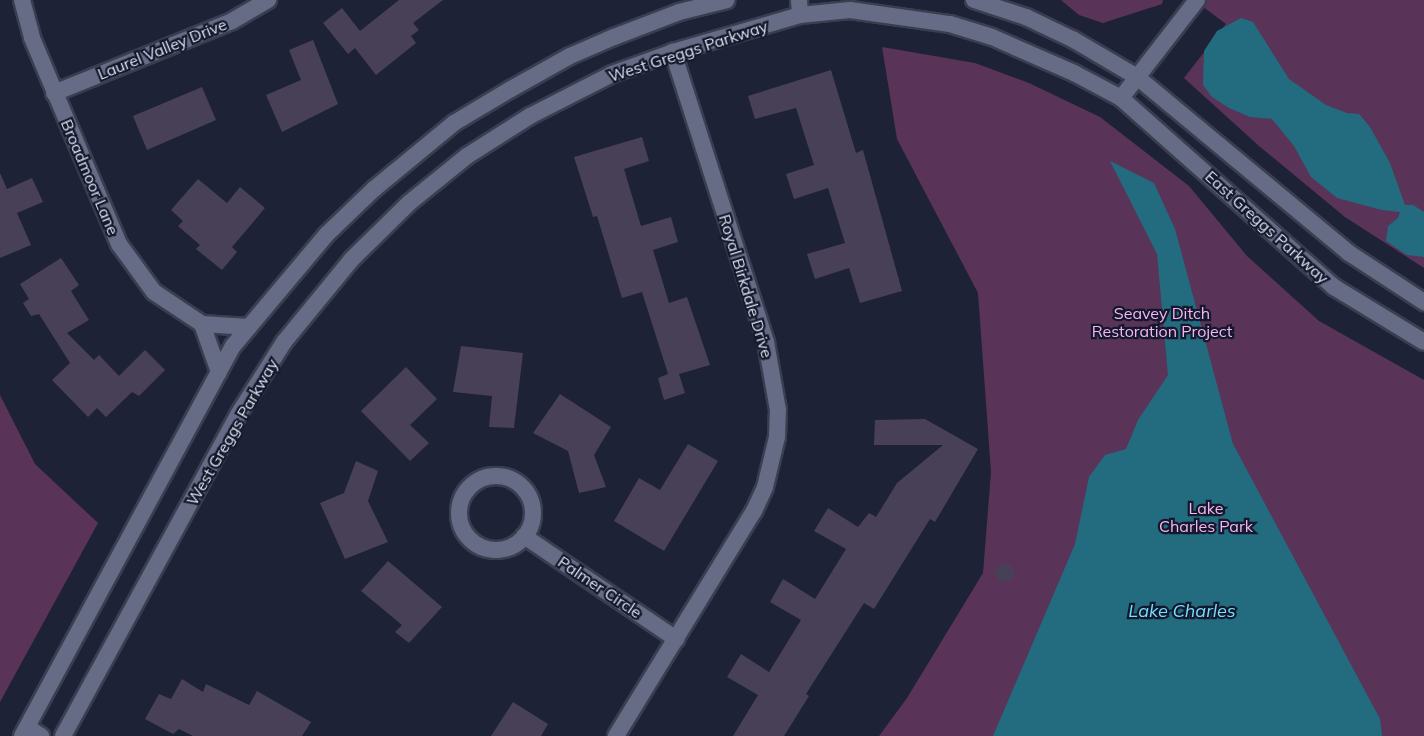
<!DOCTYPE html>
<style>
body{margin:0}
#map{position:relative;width:1424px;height:736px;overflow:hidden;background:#1d2236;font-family:Mulish,sans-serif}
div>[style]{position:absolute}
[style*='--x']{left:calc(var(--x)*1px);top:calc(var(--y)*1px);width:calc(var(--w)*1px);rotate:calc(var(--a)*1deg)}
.green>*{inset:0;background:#593458}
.water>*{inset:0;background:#236b7f}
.building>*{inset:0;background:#484057}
.roads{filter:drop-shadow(2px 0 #3b3e50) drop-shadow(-2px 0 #3b3e50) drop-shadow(0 2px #3b3e50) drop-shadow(0 -2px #3b3e50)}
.minor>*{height:16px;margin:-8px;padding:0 8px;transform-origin:8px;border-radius:8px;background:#666c85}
.minor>.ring{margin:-8px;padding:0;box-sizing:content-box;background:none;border:16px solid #666c85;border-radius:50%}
span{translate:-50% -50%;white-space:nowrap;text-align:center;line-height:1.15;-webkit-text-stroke:4.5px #14182c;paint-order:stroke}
.street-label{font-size:16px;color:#dee2f0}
.park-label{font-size:16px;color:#f5b6f3}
.water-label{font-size:18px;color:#76defe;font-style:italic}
</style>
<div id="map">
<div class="green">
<div style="clip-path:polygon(1061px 0,1163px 0,1162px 4px,1103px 23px,1079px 15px)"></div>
<div style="clip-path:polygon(1194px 0,1424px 0,1424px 268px,1345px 217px,1259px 146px,1184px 78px,1226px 24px)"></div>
<div style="clip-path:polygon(882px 47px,975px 63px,1029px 83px,1100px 117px,1189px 186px,1247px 256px,1319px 321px,1424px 380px,1424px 736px,879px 736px,907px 698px,983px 573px,991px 472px,978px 293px,897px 139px)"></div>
<div style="clip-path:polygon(0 395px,35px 464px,98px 523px,0 702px)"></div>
</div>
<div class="water">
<div style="clip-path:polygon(1241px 18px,1253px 22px,1289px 79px,1326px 105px,1347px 113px,1359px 114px,1370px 127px,1390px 163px,1405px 205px,1413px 205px,1424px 212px,1424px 257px,1407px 255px,1386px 241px,1388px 226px,1398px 218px,1400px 212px,1382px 210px,1337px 198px,1311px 177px,1294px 146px,1272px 119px,1250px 117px,1229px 108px,1212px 97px,1203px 85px,1204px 51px,1217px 31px)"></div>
<div style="clip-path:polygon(1110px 161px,1154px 183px,1175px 229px,1233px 444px,1380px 719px,1382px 736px,993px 736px,1075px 544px,1089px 477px,1105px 455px,1126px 449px,1138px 420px,1168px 375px,1157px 254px)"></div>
</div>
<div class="building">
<div style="clip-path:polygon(399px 0,443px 0,413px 23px,419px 30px,411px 36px,416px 43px,376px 75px,355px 48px,348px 54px,323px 23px,342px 8px,360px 31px)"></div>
<div style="clip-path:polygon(313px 40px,338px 104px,282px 132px,266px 95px,301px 80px,289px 50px)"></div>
<div style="clip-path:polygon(831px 70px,856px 153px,863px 150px,902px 291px,860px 303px,849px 268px,815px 279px,807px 254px,845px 243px,828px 188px,794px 199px,786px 174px,814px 165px,796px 108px,755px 119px,748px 96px)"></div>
<div style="clip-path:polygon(202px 87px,216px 120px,147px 150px,133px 116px)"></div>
<div style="clip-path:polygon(642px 137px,649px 161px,624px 169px,641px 226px,671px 217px,678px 242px,653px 250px,669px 303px,687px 297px,710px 365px,679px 374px,685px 393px,664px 400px,658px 378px,668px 374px,642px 292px,622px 298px,597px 216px,593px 217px,574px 157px)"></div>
<div style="clip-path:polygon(0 173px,7px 189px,32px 178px,43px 202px,17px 213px,31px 245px,0 258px)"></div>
<div style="clip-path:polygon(198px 179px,227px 203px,240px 187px,265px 208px,232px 247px,237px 252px,222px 270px,196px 249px,200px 245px,178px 226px,183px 221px,171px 210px)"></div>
<div style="clip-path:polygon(61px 258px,79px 285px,71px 291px,89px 320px,67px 333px,94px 360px,99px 355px,119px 376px,145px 350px,165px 370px,139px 396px,132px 392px,106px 417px,97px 408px,88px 417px,52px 380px,70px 363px,39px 314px,31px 316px,23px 303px,29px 299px,20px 284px)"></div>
<div style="clip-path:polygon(461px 346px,523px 353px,514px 428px,489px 427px,492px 396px,453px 392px)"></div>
<div style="clip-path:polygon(406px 367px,437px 399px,410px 425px,429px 443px,410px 461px,361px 411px)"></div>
<div style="clip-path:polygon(560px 394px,611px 427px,594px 455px,606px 487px,579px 493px,568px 451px,533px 433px)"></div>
<div style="clip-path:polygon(925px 419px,978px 449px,935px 522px,930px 519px,874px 609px,864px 603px,806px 694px,809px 696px,784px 736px,733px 736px,758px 695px,727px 677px,741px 654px,769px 672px,801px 620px,770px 602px,783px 579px,815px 599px,846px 549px,814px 531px,828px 508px,858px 527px,869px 513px,876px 517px,897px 483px,943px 445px,874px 445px,875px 420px)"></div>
<div style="clip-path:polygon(688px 444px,718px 461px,664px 551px,614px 521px,639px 478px,660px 490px)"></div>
<div style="clip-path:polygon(356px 461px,378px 471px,368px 501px,388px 542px,345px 559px,320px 503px,344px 493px)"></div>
<div style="clip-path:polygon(388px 561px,442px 607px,409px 643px,395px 632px,402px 625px,361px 591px)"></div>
<div style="clip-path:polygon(1000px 564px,1011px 565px,1015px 574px,1010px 582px,998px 581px,994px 572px)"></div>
<div style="clip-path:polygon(182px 679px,203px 692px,206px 684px,249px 705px,257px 691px,311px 722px,302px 736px,193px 736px,179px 729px,173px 734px,145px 719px,159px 694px,171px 699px)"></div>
<div style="clip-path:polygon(513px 702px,548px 724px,541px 736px,491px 736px)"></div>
</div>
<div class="roads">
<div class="minor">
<div style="--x:22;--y:0;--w:39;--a:75"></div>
<div style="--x:32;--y:38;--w:224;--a:67.1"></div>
<div style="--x:119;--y:244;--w:59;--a:53.9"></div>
<div style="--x:154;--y:292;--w:58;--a:33.7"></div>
<div style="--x:799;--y:0;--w:15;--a:86"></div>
<div style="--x:974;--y:0;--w:55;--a:18.1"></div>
<div style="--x:1026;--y:17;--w:53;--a:25.6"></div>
<div style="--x:1074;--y:40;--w:73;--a:30.4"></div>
<div style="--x:1137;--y:77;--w:276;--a:39.7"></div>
<div style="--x:1349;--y:253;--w:90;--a:33.2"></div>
<div style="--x:54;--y:93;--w:192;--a:-22"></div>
<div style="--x:232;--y:21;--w:42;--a:-30.3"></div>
<div style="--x:1121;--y:98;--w:124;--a:-52.2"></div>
<div style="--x:219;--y:372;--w:51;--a:-109.5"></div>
<div style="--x:202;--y:324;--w:47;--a:3.7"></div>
<div class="ring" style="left:459px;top:476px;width:58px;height:58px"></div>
<div style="--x:524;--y:536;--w:184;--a:34.1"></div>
<div style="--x:27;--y:727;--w:17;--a:33"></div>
<div style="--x:22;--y:736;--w:443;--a:-61.6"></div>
<div style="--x:233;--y:346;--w:145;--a:-50"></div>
<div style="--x:326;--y:235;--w:66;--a:-43.8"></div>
<div style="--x:374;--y:189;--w:104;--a:-39.5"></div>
<div style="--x:454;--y:123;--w:66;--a:-30.8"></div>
<div style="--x:511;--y:89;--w:68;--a:-29.2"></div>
<div style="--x:570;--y:56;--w:48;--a:-23.4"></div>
<div style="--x:614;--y:37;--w:70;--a:-21"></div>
<div style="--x:679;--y:12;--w:49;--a:-14"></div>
<div style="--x:63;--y:736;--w:368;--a:-61.4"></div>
<div style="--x:239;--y:413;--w:84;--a:-57.6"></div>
<div style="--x:284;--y:342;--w:106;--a:-50.7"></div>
<div style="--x:351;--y:260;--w:81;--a:-44.5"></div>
<div style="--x:409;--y:203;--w:75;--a:-39"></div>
<div style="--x:467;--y:156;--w:75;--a:-32.4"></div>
<div style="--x:530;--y:116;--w:92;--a:-27.1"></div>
<div style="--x:612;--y:74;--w:65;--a:-19.8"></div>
<div style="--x:673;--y:52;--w:132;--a:-16.2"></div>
<div style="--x:800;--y:15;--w:50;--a:-5.7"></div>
<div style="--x:850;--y:10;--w:101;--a:8"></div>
<div style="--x:950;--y:24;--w:44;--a:17.2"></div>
<div style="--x:992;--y:37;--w:90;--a:23.7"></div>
<div style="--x:1074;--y:73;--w:53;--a:28"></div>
<div style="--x:1121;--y:98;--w:285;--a:41.6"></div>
<div style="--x:1334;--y:287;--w:105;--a:31.4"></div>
<div style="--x:616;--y:736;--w:264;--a:-58.5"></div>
<div style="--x:754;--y:511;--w:26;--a:-65"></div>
<div style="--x:765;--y:487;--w:51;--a:-76.5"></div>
<div style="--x:777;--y:437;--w:27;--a:-88"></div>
<div style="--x:778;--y:410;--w:69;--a:-100"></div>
<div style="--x:766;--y:342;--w:305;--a:-107.8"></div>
</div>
</div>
<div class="street-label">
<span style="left:162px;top:49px;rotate:-22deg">Laurel Valley Drive</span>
<span style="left:688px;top:51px;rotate:-18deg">West Greggs Parkway</span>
<span style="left:90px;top:177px;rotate:67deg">Broadmoor Lane</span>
<span style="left:1267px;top:227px;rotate:42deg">East Greggs Parkway</span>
<span style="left:746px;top:286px;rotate:73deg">Royal Birkdale Drive</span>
<span style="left:232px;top:432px;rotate:-60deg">West Greggs Parkway</span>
<span style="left:600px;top:587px;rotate:34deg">Palmer Circle</span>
</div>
<div class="park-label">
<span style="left:1162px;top:322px">Seavey Ditch<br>Restoration Project</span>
<span style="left:1206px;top:517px">Lake<br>Charles Park</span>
</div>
<div class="water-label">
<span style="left:1182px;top:611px">Lake Charles</span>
</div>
</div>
